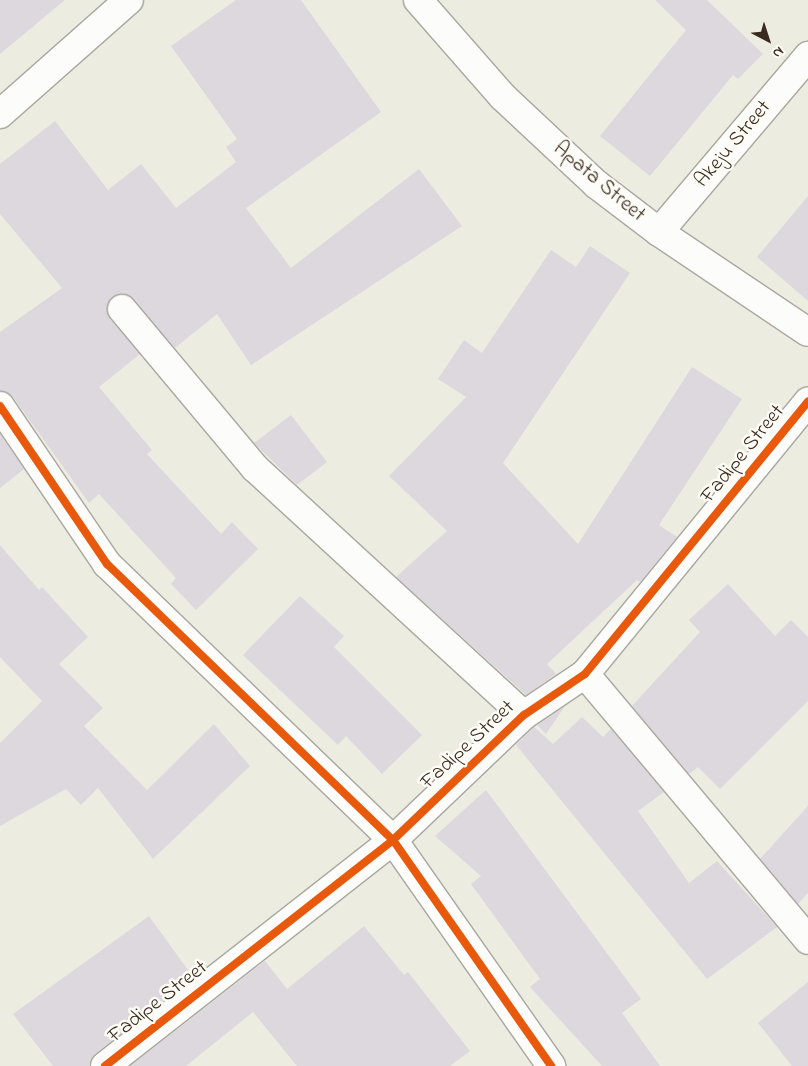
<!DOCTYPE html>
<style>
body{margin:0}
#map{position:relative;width:808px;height:1066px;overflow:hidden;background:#edece1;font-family:"Indie Flower",sans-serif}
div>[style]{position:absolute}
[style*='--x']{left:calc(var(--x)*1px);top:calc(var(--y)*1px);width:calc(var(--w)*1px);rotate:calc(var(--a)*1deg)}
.building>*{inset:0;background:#dcd8dd}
.roads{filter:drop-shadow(1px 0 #a9a79f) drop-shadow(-1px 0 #a9a79f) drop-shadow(0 1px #a9a79f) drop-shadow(0 -1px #a9a79f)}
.street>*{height:28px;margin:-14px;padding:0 14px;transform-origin:14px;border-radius:14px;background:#fcfcfa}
.cycleway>*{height:8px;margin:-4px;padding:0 4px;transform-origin:4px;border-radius:4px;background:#e8590c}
span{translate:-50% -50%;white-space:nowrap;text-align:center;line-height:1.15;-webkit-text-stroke:5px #fdfcf7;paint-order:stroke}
.street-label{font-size:21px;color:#3b2a1e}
.north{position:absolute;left:743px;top:15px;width:50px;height:50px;-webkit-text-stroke:4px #fdfcf7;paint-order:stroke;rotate:140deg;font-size:14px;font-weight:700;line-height:20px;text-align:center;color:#3b2a1e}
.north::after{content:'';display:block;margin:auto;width:18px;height:22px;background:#3b2a1e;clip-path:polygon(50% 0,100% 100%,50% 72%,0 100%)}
</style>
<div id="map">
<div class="building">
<div style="clip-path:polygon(0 0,65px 0,0 54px)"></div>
<div style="clip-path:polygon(236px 0,301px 0,381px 112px,246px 208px,291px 268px,419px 169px,462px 226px,251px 365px,217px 314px,175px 348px,128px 295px,119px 294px,108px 303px,110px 319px,140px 354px,99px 387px,152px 450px,147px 454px,221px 534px,232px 522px,258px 549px,196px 610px,171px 584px,176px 578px,99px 494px,89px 503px,13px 397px,0 391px,0 332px,62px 288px,0 214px,0 164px,55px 121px,108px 190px,141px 164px,176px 208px,236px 162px,226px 147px,237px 139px,171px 46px)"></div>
<div style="clip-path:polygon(655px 0,707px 0,763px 54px,738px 79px,733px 75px,650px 176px,600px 136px,686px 30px)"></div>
<div style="clip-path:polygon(808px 196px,808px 301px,757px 257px)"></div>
<div style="clip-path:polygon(590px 246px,630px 273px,503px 463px,578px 544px,692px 367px,742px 399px,659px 525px,677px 537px,640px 582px,637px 580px,547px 664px,556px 674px,526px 695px,396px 577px,447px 531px,389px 476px,466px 397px,438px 379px,464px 340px,482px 353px,551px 250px,576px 267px)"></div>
<div style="clip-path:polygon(291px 415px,327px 462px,297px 485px,254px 443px)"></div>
<div style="clip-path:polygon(0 434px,24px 469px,0 488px)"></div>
<div style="clip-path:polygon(0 545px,39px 590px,42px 587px,88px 637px,59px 664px,103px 708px,84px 726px,147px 790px,214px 724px,250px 766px,153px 859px,98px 788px,81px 805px,66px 789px,0 826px,0 743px,42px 701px,0 657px)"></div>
<div style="clip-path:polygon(728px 584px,775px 636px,791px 620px,808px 637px,808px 701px,720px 789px,698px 767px,689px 774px,632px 706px,700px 632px,689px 620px)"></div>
<div style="clip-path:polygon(300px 596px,344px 636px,334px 647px,422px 735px,382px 774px,346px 736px,338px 745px,243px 655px)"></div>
<div style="clip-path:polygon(565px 706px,546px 734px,537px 725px)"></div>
<div style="clip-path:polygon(582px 717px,603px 737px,611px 729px,664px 792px,638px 811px,689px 883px,717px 861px,777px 927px,707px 979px,516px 745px,534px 727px,553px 744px)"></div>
<div style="clip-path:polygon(486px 790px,641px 999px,622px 1013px,660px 1066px,602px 1066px,530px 987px,540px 979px,471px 884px,481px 876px,435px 836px)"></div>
<div style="clip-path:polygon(808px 806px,808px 893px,798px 904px,760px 859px)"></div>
<div style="clip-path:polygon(149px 916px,193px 977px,95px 1054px,90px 1066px,53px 1066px,13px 1014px)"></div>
<div style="clip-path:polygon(364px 926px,404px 975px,408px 972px,470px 1051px,450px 1066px,297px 1066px,253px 1012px,186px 1066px,130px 1066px,265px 961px,287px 989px)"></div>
<div style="clip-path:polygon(808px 982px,808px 1066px,792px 1066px,758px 1023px)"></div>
</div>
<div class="roads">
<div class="street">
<div style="--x:418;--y:0;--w:128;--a:48.8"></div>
<div style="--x:502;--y:96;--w:129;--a:43.1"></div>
<div style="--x:596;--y:184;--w:79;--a:37.3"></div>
<div style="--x:659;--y:232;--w:179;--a:33.9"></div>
<div style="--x:0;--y:114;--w:172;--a:-41.5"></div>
<div style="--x:659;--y:232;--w:231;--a:-49.7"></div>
<div style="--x:122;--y:309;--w:207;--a:50.1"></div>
<div style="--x:255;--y:468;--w:365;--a:42.6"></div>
<div style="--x:0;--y:406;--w:191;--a:55.9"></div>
<div style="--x:107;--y:564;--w:397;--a:44"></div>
<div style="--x:393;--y:840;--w:276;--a:55"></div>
<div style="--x:585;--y:674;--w:347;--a:50"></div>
<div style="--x:105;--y:1066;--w:366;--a:-38.1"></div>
<div style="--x:393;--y:840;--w:181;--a:-43.7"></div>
<div style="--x:524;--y:715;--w:73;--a:-33.9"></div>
<div style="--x:585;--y:674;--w:352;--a:-50.7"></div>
</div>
</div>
<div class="cycleway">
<div style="--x:0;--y:406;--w:191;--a:55.9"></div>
<div style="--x:107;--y:564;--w:397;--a:44"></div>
<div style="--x:393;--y:840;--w:276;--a:55"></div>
<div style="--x:105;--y:1066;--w:366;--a:-38.1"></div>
<div style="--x:393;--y:840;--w:181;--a:-43.7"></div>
<div style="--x:524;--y:715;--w:73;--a:-33.9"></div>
<div style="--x:585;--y:674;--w:352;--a:-50.7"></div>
</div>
<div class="street-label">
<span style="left:733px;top:144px;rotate:-50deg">Akeju Street</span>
<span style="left:599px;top:182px;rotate:40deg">Apata Street</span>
<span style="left:743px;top:454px;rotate:-51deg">Fadipe Street</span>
<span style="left:468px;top:745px;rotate:-43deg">Fadipe Street</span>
<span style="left:158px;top:1002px;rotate:-38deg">Fadipe Street</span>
</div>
<div class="north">N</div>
</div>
